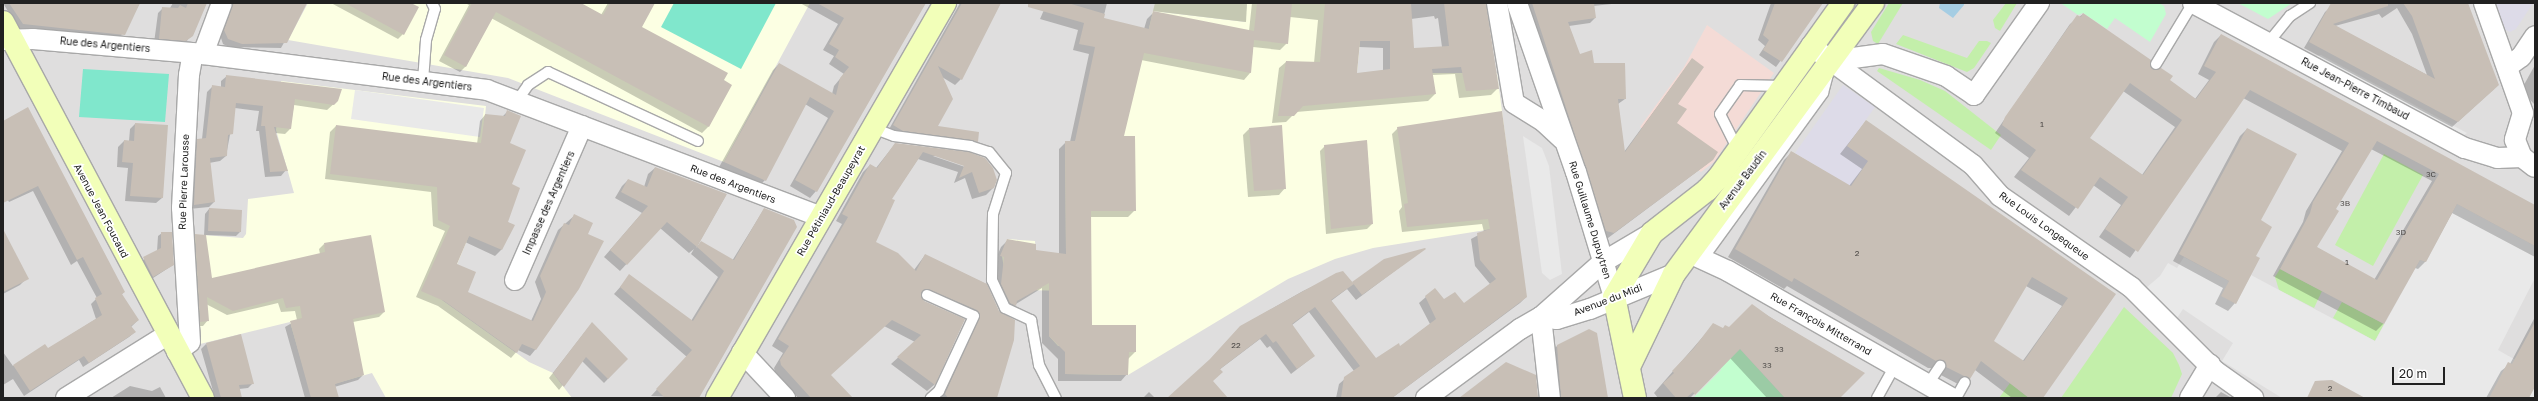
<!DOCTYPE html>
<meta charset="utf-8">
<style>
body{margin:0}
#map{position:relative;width:2538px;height:401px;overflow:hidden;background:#f2f0e7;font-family:"Golos Text",sans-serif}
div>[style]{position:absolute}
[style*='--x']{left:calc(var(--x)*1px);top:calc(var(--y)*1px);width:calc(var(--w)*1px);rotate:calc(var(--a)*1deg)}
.residential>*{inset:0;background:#dfdede}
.commercial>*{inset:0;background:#f4dbd6}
.education>*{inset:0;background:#fcffe3}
.construction>*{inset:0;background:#c5c8b2}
.grass>*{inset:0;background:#c3efaa}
.park>*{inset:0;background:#c2fecf}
.pitch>*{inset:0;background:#80e7cc}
.parking>*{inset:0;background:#e9e9e9}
.plaza>*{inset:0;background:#dddbe8}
.water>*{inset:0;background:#a5cde3}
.shadow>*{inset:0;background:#0003}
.building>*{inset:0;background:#c8bfb6}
.roads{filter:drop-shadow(1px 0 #a8a8a8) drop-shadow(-1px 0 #a8a8a8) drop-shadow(0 1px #a8a8a8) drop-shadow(0 -1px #a8a8a8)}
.lane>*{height:10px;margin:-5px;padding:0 5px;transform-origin:5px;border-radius:5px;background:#fff}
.street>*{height:20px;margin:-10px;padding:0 10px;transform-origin:10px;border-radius:10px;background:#fff}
.secondary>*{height:22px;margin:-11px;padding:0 11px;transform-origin:11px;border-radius:11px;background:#f2ffb9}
span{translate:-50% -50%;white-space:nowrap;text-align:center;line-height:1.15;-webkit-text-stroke:3.5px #fff;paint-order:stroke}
.number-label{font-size:8px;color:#4b4846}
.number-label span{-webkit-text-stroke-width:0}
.street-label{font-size:10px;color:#212121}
.frame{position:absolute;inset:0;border:4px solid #212121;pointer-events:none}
.scale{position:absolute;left:2392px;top:367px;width:53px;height:18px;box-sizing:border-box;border:2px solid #212121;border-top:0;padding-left:5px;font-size:12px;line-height:14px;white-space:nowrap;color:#212121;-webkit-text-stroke:3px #fff;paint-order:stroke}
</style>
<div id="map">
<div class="residential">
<div style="clip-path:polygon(3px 3px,2535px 3px,2535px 398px,3px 398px)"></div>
</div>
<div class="commercial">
<div style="clip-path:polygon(1707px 25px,1774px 73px,1714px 162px,1701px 172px,1640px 127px,1684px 67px)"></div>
</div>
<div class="education">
<div style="clip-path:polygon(308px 3px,810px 3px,724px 162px,508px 78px,288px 40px)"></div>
<div style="clip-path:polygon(1247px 3px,1348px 3px,1362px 22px,1357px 73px,1497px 73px,1517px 225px,1373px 248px,1335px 259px,1288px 279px,1128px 375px,1065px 374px,1065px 346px,1058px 346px,1049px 336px,1049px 298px,1064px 298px,1065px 291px,1026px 290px,1005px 295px,1008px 294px,1002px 256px,1007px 239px,1035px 241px,1036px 255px,1066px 255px,1065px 141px,1075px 141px,1141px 62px,1153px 11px,1245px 22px)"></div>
<div style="clip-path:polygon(281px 81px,486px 106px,474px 224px,442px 300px,529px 362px,553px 373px,572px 398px,386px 398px,372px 373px,310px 391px,290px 322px,200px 344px,190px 270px,189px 234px,243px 238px,246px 234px,248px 199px,294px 193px,276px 130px)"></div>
</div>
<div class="construction">
<div style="clip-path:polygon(1155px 3px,1247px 3px,1246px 22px,1153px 11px)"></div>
</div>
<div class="grass">
<div style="clip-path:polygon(1889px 3px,1903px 3px,1878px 44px,1873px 41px,1871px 32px)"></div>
<div style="clip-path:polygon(2006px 3px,2017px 3px,2000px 31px,1995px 28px,1993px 20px)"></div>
<div style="clip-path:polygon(1903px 35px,1967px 58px,1979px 41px,1987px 41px,1991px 43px,1974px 68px,1967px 72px,1896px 44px)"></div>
<div style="clip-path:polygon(1879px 68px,1920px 80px,1945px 91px,2001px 135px,1991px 150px,1877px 71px)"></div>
<div style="clip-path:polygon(2384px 154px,2423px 175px,2373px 266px,2335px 245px)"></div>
<div style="clip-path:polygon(2280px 269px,2322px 291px,2314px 308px,2279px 290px,2275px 277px)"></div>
<div style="clip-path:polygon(2342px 302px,2384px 324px,2375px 341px,2333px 318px)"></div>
<div style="clip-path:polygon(2124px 307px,2173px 353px,2179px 365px,2182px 374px,2171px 398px,2061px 398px)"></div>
<div style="clip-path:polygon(2010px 383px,2029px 398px,1999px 398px)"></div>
</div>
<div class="park">
<div style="clip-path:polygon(2159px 3px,2164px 6px,2166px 14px,2150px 42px,2115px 18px,2107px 29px,2083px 13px,2078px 15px,2062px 4px)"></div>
<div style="clip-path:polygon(2238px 3px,2292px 3px,2268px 19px)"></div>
<div style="clip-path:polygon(1740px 349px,1785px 398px,1693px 398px,1721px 370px,1719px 367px)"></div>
</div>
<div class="pitch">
<div style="clip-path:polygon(674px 3px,776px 3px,741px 69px,661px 27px)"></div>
<div style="clip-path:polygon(83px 69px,169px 74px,165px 122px,79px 117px)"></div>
</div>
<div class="parking">
<div style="clip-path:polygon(2321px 55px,2467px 133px,2457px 140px,2306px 59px)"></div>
<div style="clip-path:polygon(355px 90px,484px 108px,480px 137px,351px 119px)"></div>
<div style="clip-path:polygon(1523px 136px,1542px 148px,1549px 166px,1562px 274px,1550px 280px,1542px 273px)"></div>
<div style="clip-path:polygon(2457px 204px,2535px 246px,2535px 278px,2498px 350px,2535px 371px,2535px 398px,2365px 398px,2332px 380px,2315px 381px,2307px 398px,2282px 398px,2222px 361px,2233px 343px,2183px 309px,2177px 318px,2146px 288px,2160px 276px,2168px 263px,2177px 268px,2184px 257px,2229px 281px,2222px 296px,2236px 304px,2251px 275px,2375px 341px,2420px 260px,2426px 262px)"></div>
</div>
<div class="plaza">
<div style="clip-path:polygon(2491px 3px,2533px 3px,2516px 29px,2510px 32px,2501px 28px)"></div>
<div style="clip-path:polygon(1843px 85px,1875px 107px,1847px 146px,1868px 161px,1847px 191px,1848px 185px,1795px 153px)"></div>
</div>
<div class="water">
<div style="clip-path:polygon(1940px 3px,1964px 3px,1964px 5px,1953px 18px,1939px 8px)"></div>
</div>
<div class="shadow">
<div style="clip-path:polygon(3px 3px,140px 3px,119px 39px,18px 28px)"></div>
<div style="clip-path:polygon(173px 3px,205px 3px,187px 41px,180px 46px,154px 43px,158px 13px,163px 8px,170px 8px)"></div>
<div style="clip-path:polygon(226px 3px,306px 3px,281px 48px,229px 47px,223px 44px,220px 35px)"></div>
<div style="clip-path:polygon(331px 3px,409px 3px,403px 34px,398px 39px)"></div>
<div style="clip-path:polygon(465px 3px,579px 3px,601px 15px,608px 3px,654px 3px,640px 27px,730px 85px,708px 127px,702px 133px,491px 18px,466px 66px,460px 72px,439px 61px,469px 5px)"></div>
<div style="clip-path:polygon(800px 3px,924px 3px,816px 191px,810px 198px,790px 186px,828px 118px,805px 104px,765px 180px,759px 186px,718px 169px,773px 70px,779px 64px,832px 94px,834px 86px,844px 74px,829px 64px,834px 56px,823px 50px,838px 24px)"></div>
<div style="clip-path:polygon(960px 3px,1004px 3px,1000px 4px,961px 79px,955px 85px,942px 77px,937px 127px,977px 141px,972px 147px,888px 131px)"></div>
<div style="clip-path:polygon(evenodd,1047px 3px,1107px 3px,1103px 19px,1144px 29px,1147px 19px,1153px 13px,1249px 31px,1252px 3px,1485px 3px,1498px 88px,1491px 95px,1459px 98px,1455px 74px,1432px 75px,1435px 94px,1428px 101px,1296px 112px,1286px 122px,1272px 123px,1279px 68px,1286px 62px,1314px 63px,1318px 20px,1290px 17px,1287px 43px,1280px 50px,1253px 47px,1250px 73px,1244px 80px,1141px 60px,1123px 137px,1135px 210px,1128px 217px,1090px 217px,1091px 326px,1135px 352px,1128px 359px,1127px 374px,1121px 381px,1058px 381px,1058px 359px,1042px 343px,1042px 288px,1016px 304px,1009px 312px,995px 292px,997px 263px,994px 263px,1001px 247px,1008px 240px,1035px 251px,1059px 254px,1059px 149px,1066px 142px,1070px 142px,1089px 54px,1073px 50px,1078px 30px,1040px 19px,1047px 3px,1434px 16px,1435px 19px,1438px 18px,1442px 47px,1413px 49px,1411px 19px,1434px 16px,1047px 3px,1359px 47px,1383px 48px,1383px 71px,1356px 74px,1359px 47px)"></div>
<div style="clip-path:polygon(1525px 3px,1621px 3px,1593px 6px,1595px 18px,1590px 23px,1569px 26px,1580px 56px,1593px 64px,1625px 99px,1618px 104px,1624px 152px,1692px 59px,1677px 104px,1676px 123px,1707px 164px,1608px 238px,1601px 236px)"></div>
<div style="clip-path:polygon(1771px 3px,1822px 3px,1776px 67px,1759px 55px,1765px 46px,1758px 40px)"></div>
<div style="clip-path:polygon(evenodd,2335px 3px,2467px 3px,2494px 89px,2452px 127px,2304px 48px,2325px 12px,2335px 3px,2397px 8px,2412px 34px,2427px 75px,2335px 26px,2379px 14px,2382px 18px,2397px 8px)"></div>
<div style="clip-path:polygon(evenodd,2083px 14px,2152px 70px,2195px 99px,2209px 80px,2198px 74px,2214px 42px,2221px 35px,2535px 206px,2535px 257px,2452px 213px,2425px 262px,2418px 269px,2415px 268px,2383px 324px,2376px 331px,2273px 276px,2303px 222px,2306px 211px,2342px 151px,2243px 98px,2130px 258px,2099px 237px,2121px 205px,2093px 185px,2069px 216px,2014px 177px,2029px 158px,1995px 133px,2070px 24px,2083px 14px,2123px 91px,2175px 127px,2142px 175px,2089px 138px,2123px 91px,2083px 14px,2371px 149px,2432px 181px,2374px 280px,2316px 247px,2334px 209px,2371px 149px)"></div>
<div style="clip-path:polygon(2535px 65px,2535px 105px,2521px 90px)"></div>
<div style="clip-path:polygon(227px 76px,337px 101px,327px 110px,294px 105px,290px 129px,285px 134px,275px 133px,286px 170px,281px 176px,265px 177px,259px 131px,256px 131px,259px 111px,235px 108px,226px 156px,220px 161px,209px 163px,214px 202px,209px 207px,189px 209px,192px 145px,202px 139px,207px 92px,213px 86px,221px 87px,221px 81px)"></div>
<div style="clip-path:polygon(508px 111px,511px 185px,507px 222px,513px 225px,501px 250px,495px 256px,465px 242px,456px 265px,466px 292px,531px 321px,541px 299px,535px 282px,558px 230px,574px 216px,587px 234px,578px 289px,535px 350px,530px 356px,518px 350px,511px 358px,438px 306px,416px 297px,445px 231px,433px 226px,431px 192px,325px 179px,330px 132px,336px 126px,477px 144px,480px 121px,485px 115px,502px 117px)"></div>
<div style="clip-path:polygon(1501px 112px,1526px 297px,1520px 303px,1392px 398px,1336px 398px,1339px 384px,1354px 371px,1309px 312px,1292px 325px,1314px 356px,1291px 374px,1270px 346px,1267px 348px,1260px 339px,1219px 370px,1212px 381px,1226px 398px,1169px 398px,1207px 363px,1240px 327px,1303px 291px,1343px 272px,1352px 284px,1424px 249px,1356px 300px,1347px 289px,1331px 301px,1375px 359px,1400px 347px,1430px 324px,1419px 303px,1435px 289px,1444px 300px,1464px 305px,1490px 284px,1475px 266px,1471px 239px,1484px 232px,1482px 224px,1402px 232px,1399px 211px,1402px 207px,1392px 134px,1398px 128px)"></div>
<div style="clip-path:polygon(evenodd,1866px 121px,2114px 294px,2042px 398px,2012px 398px,1975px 370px,1962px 386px,1956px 383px,1939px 374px,1936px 368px,1928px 368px,1787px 286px,1784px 289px,1728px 257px,1784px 160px,1792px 152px,1849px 186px,1862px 169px,1840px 154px,1866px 121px,2026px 286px,2062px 306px,2022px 362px,1992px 341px,2026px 286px)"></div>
<div style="clip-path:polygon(3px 122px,124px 292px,121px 295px,138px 320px,131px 327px,135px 332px,129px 337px,83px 367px,79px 360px,24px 396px,13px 379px,3px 385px,3px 352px,13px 366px,48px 349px,96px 319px,91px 304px,97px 298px,77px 261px,71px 265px,33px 191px,9px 202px,3px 191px)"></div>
<div style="clip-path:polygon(135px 124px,162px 198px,156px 203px,125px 201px,128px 168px,117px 167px,118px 147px,124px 141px,129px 141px,130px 129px)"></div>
<div style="clip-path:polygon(1249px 129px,1285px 188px,1279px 195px,1248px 197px,1243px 135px)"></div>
<div style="clip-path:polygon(2247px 129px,2260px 221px,2255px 256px,2235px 303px,2228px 311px,2215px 304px,2223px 288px,2173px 261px,2240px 136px)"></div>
<div style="clip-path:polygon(evenodd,895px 144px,968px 153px,993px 188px,986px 195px,972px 199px,965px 178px,954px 183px,958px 172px,918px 159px,891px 199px,874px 242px,914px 270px,925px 255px,986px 284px,996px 398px,940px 398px,973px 326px,973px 319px,921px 296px,923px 301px,964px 320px,934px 385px,927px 391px,891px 364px,915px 342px,884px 326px,830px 375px,851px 398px,798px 398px,775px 372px,774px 368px,783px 353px,772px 346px,842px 224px,836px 221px,863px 172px,870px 165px,876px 168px,895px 144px,933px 156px,938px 156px,969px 166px,968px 168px,933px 156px)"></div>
<div style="clip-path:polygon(1325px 146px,1372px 224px,1367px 229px,1326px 234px,1320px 151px)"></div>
<div style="clip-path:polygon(655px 168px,726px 195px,696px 248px,701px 242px,732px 261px,764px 209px,698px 398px,651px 396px,687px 357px,614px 294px,630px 276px,691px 321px,718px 277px,691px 254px,694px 249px,689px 253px,660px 228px,620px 271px,604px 257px,642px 213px,615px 198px,622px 186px,628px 180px,644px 187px,648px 174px)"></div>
<div style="clip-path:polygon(209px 209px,240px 232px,236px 236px,205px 235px,211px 279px,320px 254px,319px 249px,324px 244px,384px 312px,379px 317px,353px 322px,363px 375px,358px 380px,331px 388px,339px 398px,305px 398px,285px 327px,297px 320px,295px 311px,281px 312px,278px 303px,227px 315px,206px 304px,208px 320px,203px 326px,195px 326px,190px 241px,195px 235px,204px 236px,205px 214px)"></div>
<div style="clip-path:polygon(3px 231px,27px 278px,20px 285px,3px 294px)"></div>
<div style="clip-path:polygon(162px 233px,173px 265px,150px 280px,140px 262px,157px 251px,158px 236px)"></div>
<div style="clip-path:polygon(1752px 306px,1863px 374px,1838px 398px,1767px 398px,1730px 358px,1690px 398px,1658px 398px,1654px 393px,1714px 324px,1722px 329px,1729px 328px)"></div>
<div style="clip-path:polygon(2535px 317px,2535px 385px,2528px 398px,2486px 398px,2501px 371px,2510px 364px)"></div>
<div style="clip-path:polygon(588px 328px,627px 359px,604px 383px,582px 361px,559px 390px,549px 378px)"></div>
<div style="clip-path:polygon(206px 344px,253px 383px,248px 388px,239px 389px,241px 398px,215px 398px,201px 349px)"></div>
<div style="clip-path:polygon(1558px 345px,1607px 398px,1557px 398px,1553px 350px)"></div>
<div style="clip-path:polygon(130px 386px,152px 391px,160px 387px,166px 398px,111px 398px)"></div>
<div style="clip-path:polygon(1149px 392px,1155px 398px,1143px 398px)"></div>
<div style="clip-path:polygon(2221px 392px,2232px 398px,2215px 398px)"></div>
</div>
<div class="building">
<div style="clip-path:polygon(9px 3px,140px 3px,125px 35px,23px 24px)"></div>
<div style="clip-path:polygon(188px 3px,207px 3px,193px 36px,186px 41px,159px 39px,162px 7px,178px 8px,180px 5px,186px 8px)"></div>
<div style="clip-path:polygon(233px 3px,307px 3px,287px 43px,242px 44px,228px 39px,224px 30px)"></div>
<div style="clip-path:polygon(345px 3px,411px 3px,419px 7px,404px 35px)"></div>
<div style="clip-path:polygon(472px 3px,581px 3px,603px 15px,610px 3px,655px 3px,642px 27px,728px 73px,724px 80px,732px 85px,709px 127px,496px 12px,466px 67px,444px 55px)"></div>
<div style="clip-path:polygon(817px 3px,926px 3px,817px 192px,795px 180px,834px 111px,810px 97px,766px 181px,724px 162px,779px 63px,836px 95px,840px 78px,849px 67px,835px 57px,839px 50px,829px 44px,844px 18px)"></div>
<div style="clip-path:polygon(962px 3px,1001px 3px,962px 80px,938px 66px,953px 99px,938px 126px,979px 132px,978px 142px,903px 131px,893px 125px)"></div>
<div style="clip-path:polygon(1028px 3px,1068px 3px,1105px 14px,1104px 18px,1149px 29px,1153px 11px,1254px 31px,1257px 3px,1292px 3px,1288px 44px,1254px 40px,1251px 73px,1144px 53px,1124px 136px,1135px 136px,1136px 211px,1091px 211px,1092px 325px,1136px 325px,1136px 352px,1129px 352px,1128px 375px,1065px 374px,1065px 352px,1049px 336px,1049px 283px,1017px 301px,1016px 306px,1010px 303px,1001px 284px,1004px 257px,1000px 256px,1007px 239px,1036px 244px,1036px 250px,1066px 254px,1065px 141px,1075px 141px,1095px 47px,1079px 44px,1084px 23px,1028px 7px)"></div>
<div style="clip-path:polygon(evenodd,1325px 3px,1411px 3px,1414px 48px,1449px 46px,1444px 3px,1486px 3px,1499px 89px,1466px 91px,1461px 67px,1432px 69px,1436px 94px,1303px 106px,1294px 116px,1278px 116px,1286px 61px,1320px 62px,1325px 3px,1360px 41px,1390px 41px,1390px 69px,1357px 73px,1360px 41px)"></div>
<div style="clip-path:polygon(1532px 3px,1594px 3px,1596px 18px,1568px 22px,1580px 54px,1592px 50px,1594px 63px,1625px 63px,1626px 99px,1618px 99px,1625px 152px,1692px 58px,1704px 67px,1678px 104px,1687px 109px,1677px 123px,1718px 152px,1713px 160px,1614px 233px,1606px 231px)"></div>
<div style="clip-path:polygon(1775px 3px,1823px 3px,1782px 62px,1763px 50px,1769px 40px,1763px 35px)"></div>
<div style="clip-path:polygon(2331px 3px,2388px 3px,2388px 6px,2333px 24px,2435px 79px,2412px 16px,2403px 3px,2468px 3px,2499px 85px,2458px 122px,2309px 42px)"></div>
<div style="clip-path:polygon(evenodd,2083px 13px,2151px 60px,2152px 69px,2161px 68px,2173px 76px,2170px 80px,2196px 99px,2216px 72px,2204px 66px,2221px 34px,2535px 205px,2535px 246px,2457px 204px,2426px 262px,2420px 260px,2384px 324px,2280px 269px,2310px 213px,2313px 202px,2349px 143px,2250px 90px,2138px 252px,2105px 229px,2128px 197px,2100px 177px,2078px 209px,2021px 170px,2036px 150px,2002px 125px,2005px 117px,2060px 39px,2077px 15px,2081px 17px,2083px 13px,2130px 83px,2182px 120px,2143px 175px,2090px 138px,2130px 83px,2083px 13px,2377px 141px,2439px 174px,2377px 280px,2317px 247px,2339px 211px,2336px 209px,2377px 141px)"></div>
<div style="clip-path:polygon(226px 75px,342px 89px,338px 101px,334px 105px,295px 99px,291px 129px,274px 127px,288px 171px,270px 172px,265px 126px,261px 126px,263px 106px,236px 103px,233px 134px,228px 135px,227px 156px,210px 158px,215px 202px,194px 205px,197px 139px,206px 138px,212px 85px,225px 87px)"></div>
<div style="clip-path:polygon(28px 107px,125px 292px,122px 294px,139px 320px,131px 326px,136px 332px,89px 363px,84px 356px,30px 391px,13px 365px,45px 344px,48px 348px,102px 315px,95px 298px,102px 294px,83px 257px,77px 260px,38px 186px,3px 203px,3px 121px)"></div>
<div style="clip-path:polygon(507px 110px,521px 116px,510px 143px,526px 150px,512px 184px,520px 188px,508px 222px,515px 225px,502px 250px,469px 236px,457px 264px,476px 272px,468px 292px,533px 321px,546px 292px,540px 276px,564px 223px,569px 225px,574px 214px,593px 223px,588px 234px,604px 241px,579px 289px,536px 350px,522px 344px,517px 353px,444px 301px,421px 291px,450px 226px,438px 220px,437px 187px,330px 174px,336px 125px,481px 143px,485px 114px,505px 116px)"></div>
<div style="clip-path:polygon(1502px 111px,1527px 297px,1392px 398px,1341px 398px,1344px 377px,1360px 366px,1315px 307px,1292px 324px,1315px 356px,1297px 369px,1276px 341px,1273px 343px,1266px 334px,1220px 369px,1223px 372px,1213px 381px,1228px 398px,1167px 398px,1210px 359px,1240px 326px,1336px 273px,1343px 271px,1354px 284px,1331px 300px,1376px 358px,1399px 343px,1400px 346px,1436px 319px,1425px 296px,1435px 288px,1444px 299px,1455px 292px,1464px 303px,1496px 279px,1480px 260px,1477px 233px,1490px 229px,1488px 219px,1407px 227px,1404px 204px,1408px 203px,1397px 127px)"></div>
<div style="clip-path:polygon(evenodd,1866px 120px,2116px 294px,2043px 398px,2029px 398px,1981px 361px,1970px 379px,1946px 367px,1943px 360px,1936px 361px,1794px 278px,1792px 282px,1735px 249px,1791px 151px,1851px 186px,1868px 161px,1847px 146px,1866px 120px,2032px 277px,2068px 298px,2024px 361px,1994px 341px,2032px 277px)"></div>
<div style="clip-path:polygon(135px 123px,168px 125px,163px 198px,130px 196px,133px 163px,122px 162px,124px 140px,134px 141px)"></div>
<div style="clip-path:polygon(1282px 125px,1286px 189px,1254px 191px,1249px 128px)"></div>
<div style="clip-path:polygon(2247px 128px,2297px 154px,2261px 220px,2272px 227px,2256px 256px,2260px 258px,2236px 304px,2221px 296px,2229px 281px,2179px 254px)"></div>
<div style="clip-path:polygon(1367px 140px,1373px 224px,1331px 229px,1324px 145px)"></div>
<div style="clip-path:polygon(895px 143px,969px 152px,985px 158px,993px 168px,997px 180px,994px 188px,979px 193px,972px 172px,959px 178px,964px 166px,923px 152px,892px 199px,895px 200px,876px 242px,898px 253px,916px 271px,925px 254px,987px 284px,999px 311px,1015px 320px,1014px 340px,997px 398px,948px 398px,945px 394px,980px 315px,977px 310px,927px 289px,921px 293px,924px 301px,965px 319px,935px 385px,897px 357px,921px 335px,892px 320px,831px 375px,853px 398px,811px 398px,781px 365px,780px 360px,789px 346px,778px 339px,848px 217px,842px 214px,870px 164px,877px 168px)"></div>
<div style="clip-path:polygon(655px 167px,727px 194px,697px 247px,667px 222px,627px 265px,610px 250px,648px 206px,621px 192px,628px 179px,647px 187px)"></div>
<div style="clip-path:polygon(209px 208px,242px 210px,241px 232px,208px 231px)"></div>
<div style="clip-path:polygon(764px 208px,794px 220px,797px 227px,699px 398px,665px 398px,656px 389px,692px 350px,620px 287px,629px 274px,693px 321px,724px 271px,697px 247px,701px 241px,734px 260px)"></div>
<div style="clip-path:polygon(3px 229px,29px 279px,3px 292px)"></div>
<div style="clip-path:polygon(161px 232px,172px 232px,174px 265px,153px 277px,143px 257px,161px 248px)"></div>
<div style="clip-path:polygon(195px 234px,206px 235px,212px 278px,325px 252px,324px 243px,371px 235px,385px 312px,353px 319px,364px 375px,335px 384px,339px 398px,311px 398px,290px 321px,302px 318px,300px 306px,286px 308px,283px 298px,233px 311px,207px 297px,209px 321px,200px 322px)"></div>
<div style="clip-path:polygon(1425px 248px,1426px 249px,1362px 295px,1352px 282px,1384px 259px)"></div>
<div style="clip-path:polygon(1752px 304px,1770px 317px,1865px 373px,1840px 398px,1785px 398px,1740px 349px,1695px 395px,1693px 392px,1686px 398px,1676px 398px,1663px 383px,1674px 373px,1672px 371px,1694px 348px,1713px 323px,1723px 328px,1725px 325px,1729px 327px)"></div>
<div style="clip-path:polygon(592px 322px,628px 359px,608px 379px,586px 357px,564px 387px,553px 373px)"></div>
<div style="clip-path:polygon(2535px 322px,2535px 387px,2529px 398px,2489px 398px,2508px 362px,2512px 364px)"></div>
<div style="clip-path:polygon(1589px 329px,1597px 333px,1608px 398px,1561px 398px,1557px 345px)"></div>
<div style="clip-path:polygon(241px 334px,254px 384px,239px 385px,242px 398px,221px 398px,206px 343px)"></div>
<div style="clip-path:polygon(1506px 362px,1536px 375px,1538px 398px,1459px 398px)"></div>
<div style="clip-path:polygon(2332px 380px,2365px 398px,2307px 398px,2315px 381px)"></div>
</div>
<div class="roads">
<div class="lane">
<div style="--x:2268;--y:43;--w:35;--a:-51"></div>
<div style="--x:2290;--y:16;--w:24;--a:-33"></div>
<div style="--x:2156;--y:64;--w:71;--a:-58.8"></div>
<div style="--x:423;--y:81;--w:41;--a:-85.8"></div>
<div style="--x:426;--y:40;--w:32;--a:-74"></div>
<div style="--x:435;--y:9;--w:7;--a:-117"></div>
<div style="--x:517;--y:101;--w:19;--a:-55"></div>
<div style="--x:528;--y:85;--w:24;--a:-33"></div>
<div style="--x:548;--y:72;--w:165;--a:24.7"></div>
<div style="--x:873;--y:128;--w:22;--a:21"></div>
<div style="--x:894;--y:136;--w:77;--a:7.5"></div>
<div style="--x:970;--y:146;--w:20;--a:18"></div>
<div style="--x:989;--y:152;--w:27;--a:51"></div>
<div style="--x:1006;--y:173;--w:43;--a:107.6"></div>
<div style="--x:993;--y:214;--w:66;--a:90.9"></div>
<div style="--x:992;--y:280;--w:31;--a:65"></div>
<div style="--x:1005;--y:308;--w:29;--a:25"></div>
<div style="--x:1031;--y:320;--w:46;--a:79.9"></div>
<div style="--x:1039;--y:365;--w:37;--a:63"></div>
<div style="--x:1738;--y:150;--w:40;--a:-116.6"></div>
<div style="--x:1720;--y:114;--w:35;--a:-55"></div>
<div style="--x:1740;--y:85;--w:42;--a:1.4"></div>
<div style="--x:1701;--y:261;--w:208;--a:-54"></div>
<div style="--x:1823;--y:93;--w:24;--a:-75"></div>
<div style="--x:927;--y:295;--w:51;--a:24.1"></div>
<div style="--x:974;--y:316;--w:83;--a:115"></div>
<div style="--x:939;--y:391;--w:11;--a:139"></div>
<div style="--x:1928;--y:384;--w:22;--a:-56"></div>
<div style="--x:1877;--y:398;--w:37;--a:-61"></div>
<div style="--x:1956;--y:398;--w:18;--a:-61"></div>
</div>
<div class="street">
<div style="--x:1497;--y:3;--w:101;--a:80.4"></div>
<div style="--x:1514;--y:103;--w:36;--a:32"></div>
<div style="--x:1544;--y:122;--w:25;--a:43"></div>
<div style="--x:1517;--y:3;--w:179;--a:70.8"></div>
<div style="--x:1576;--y:172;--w:131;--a:73.1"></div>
<div style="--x:2193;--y:3;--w:308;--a:28.1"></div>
<div style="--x:2465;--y:148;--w:34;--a:17"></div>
<div style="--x:2497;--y:158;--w:25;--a:-2"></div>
<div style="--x:2484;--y:3;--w:117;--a:70.5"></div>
<div style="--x:2523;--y:113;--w:28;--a:107"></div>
<div style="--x:2515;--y:140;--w:18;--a:68"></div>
<div style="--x:3;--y:40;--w:30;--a:-2"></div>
<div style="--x:33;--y:39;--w:171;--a:5"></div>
<div style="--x:203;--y:54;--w:286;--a:7.2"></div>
<div style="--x:487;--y:90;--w:358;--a:20.8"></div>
<div style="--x:1811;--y:46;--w:201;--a:36.3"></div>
<div style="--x:1973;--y:165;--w:41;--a:48.9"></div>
<div style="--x:2000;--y:196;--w:160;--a:34.8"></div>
<div style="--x:2131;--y:287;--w:119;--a:45"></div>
<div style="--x:2215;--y:371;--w:47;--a:35.4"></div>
<div style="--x:203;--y:54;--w:54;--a:-69.6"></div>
<div style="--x:1831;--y:61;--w:52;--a:-7.7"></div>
<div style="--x:1883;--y:54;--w:67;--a:19.2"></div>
<div style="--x:1946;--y:76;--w:34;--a:34"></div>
<div style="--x:1974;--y:95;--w:113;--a:-54.8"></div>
<div style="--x:2507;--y:67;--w:17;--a:-36"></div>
<div style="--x:2521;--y:57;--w:25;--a:-56"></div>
<div style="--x:2522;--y:157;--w:16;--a:38"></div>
<div style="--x:1689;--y:253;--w:43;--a:24.8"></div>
<div style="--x:1728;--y:271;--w:257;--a:29.6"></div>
<div style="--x:515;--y:280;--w:168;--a:-66.5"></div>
<div style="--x:1541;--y:317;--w:16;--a:7"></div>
<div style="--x:1557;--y:319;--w:34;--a:-17"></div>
<div style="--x:1590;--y:309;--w:91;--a:-22.6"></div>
<div style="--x:1541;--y:317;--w:81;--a:83.7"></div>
<div style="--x:177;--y:352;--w:16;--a:-38"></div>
<div style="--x:190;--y:342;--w:134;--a:-93.4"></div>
<div style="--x:182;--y:208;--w:133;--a:-87"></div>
<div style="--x:189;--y:75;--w:22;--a:-80"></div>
<div style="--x:742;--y:352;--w:63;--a:46.9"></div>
<div style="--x:66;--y:398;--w:119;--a:-32"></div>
<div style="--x:1426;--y:398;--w:117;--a:-36.3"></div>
<div style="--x:1520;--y:329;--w:24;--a:-30"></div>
<div style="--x:1541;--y:317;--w:83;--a:-41.6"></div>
<div style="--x:1603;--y:262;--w:57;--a:-30.6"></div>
<div style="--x:2190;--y:398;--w:39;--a:-59"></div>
</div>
<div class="secondary">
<div style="--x:3;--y:22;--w:426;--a:62"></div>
<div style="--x:1629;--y:367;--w:103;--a:-64.2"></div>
<div style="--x:1674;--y:274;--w:336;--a:-53.7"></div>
<div style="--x:717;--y:398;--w:456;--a:-60"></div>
<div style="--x:1635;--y:398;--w:103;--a:-101.7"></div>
<div style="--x:1614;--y:297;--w:74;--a:-59.3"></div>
<div style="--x:1652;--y:233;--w:70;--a:-38"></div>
<div style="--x:1707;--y:190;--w:18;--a:-47"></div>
<div style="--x:1719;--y:177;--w:214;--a:-54.5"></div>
</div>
</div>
<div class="number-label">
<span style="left:2042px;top:125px">1</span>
<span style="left:2431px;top:175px">3C</span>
<span style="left:2345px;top:204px">3B</span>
<span style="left:2401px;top:233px">3D</span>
<span style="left:1857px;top:254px">2</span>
<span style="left:2347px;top:263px">1</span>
<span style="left:1236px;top:346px">22</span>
<span style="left:1779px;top:350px">33</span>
<span style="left:1767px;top:366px">33</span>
<span style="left:2330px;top:389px">2</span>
</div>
<div class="street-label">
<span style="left:105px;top:45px;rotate:5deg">Rue des Argentiers</span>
<span style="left:427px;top:82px;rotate:7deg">Rue des Argentiers</span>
<span style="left:2355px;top:89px;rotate:28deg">Rue Jean-Pierre Timbaud</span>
<span style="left:1743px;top:180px;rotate:-53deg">Avenue Baudin</span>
<span style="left:184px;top:182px;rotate:-88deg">Rue Pierre Larousse</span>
<span style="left:733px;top:184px;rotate:21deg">Rue des Argentiers</span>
<span style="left:831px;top:201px;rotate:-60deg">Rue Pétiniaud-Beaupeyrat</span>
<span style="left:549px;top:203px;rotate:-66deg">Impasse des Argentiers</span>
<span style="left:101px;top:211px;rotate:62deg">Avenue Jean Foucaud</span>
<span style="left:1590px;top:220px;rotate:73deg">Rue Guillaume Dupuytren</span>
<span style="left:2044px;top:226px;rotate:36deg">Rue Louis Longequeue</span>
<span style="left:1608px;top:300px;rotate:-21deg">Avenue du Midi</span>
<span style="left:1821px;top:324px;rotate:30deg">Rue François Mitterrand</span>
</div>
<div class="frame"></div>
<div class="scale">20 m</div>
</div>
